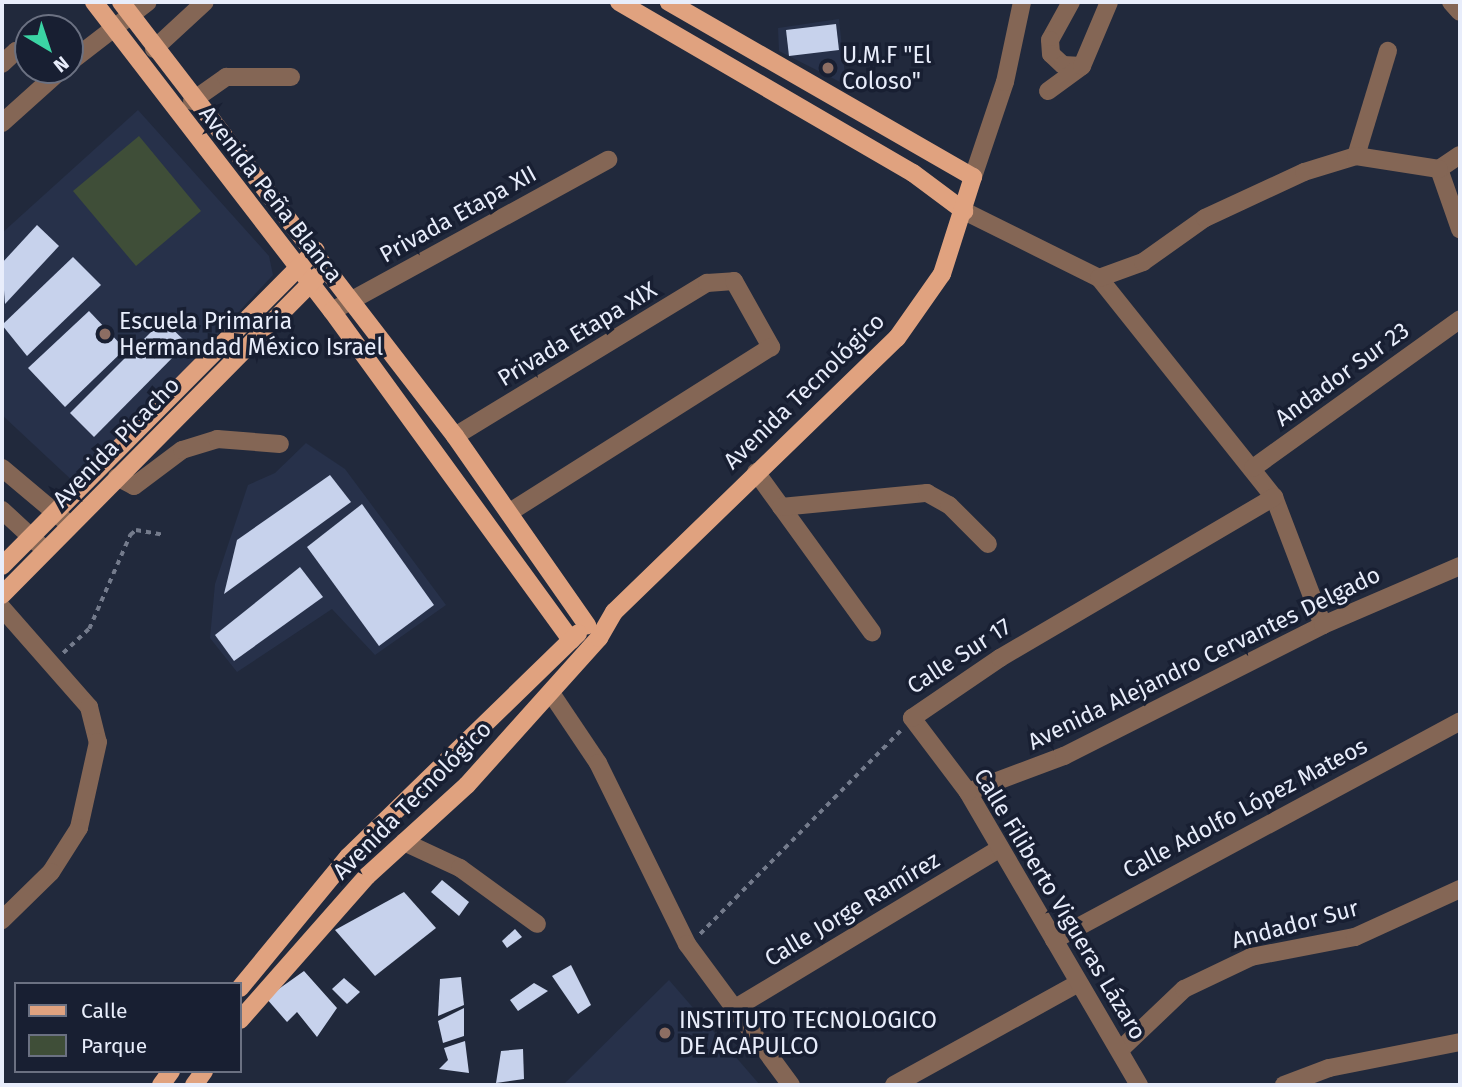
<!DOCTYPE html>
<meta charset="utf-8">
<style>
body{margin:0}
#map{position:relative;width:1462px;height:1087px;overflow:hidden;background:#21293c;font-family:"Fira Sans",sans-serif}
div>[style]{position:absolute}
[style*='--x']{left:calc(var(--x)*1px);top:calc(var(--y)*1px);width:calc(var(--w)*1px);rotate:calc(var(--a)*1deg)}
.built>*{inset:0;background:#27314a}
.green>*{inset:0;background:#3f4e38}
.building>*{inset:0;background:#c7d2ec}
.path>*{height:3.5px;margin-top:-1.75px;transform-origin:0;background:repeating-linear-gradient(90deg,#747b8c 0 5px,transparent 0 10px)}
.minor>*{height:18px;margin:-9px;padding:0 9px;transform-origin:9px;border-radius:9px;background:#846655}
.major>*{height:18px;margin:-9px;padding:0 9px;transform-origin:9px;border-radius:9px;background:#e0a27f}
.dots>*{width:19px;height:19px;translate:-50% -50%;box-sizing:border-box;border:4px solid #181f32;border-radius:50%}
span{translate:-50% -50%;white-space:nowrap;text-align:center;line-height:1.15;-webkit-text-stroke:7px #181f32;paint-order:stroke}
.poi-label{font-size:23px;color:#e8edfb}
.left{translate:0 -50%;text-align:left}
.street-label{font-size:23px;color:#e8edfb}
.frame{position:absolute;inset:0;border:4px solid #e8edfb;pointer-events:none}
.legend{position:absolute;left:14px;top:982px;width:228px;height:91px;box-sizing:border-box;background:#181f32;border:2px solid #6b7182;margin:0;padding:9px 12px;list-style:none;font-size:21px;color:#e8edfb}
.legend li{display:flex;align-items:center;gap:14px;height:35px}
.legend b{width:35px;border:2px solid #6b7182}
.north{position:absolute;left:14px;top:14px;width:70px;height:70px;box-sizing:border-box;background:#181f32;border:2px solid #6b7182;border-radius:50%;rotate:141deg;font-size:19px;font-weight:700;line-height:28px;text-align:center;color:#e8edfb}
.north::after{content:'';display:block;margin:auto;width:24px;height:32px;background:#3bd4a4;clip-path:polygon(50% 0,100% 100%,50% 72%,0 100%)}
</style>
<div id="map">
<div class="built">
<div style="clip-path:polygon(839px 19px,846px 85px,779px 51px,778px 28px)"></div>
<div style="clip-path:polygon(138px 110px,269px 256px,273px 275px,77px 485px,2px 415px,2px 233px)"></div>
<div style="clip-path:polygon(306px 443px,345px 469px,446px 605px,375px 655px,332px 609px,237px 672px,210px 638px,215px 584px,248px 485px,275px 473px)"></div>
<div style="clip-path:polygon(669px 980px,760px 1085px,563px 1085px)"></div>
</div>
<div class="green">
<div style="clip-path:polygon(139px 136px,201px 211px,136px 266px,73px 191px)"></div>
</div>
<div class="building">
<div style="clip-path:polygon(836px 24px,839px 50px,789px 56px,786px 30px)"></div>
<div style="clip-path:polygon(37px 225px,59px 246px,5px 304px,2px 263px)"></div>
<div style="clip-path:polygon(73px 257px,101px 285px,27px 356px,2px 325px)"></div>
<div style="clip-path:polygon(89px 311px,125px 349px,65px 407px,28px 368px)"></div>
<div style="clip-path:polygon(163px 320px,187px 343px,94px 437px,70px 413px)"></div>
<div style="clip-path:polygon(330px 475px,351px 502px,224px 594px,237px 540px)"></div>
<div style="clip-path:polygon(362px 504px,434px 605px,379px 646px,307px 547px)"></div>
<div style="clip-path:polygon(300px 567px,323px 597px,234px 661px,215px 635px)"></div>
<div style="clip-path:polygon(442px 880px,469px 902px,459px 916px,431px 892px)"></div>
<div style="clip-path:polygon(404px 892px,436px 928px,375px 976px,335px 930px)"></div>
<div style="clip-path:polygon(515px 929px,522px 937px,507px 948px,502px 941px)"></div>
<div style="clip-path:polygon(571px 965px,591px 1005px,578px 1014px,552px 976px)"></div>
<div style="clip-path:polygon(304px 971px,337px 1008px,317px 1037px,297px 1012px,287px 1022px,266px 998px)"></div>
<div style="clip-path:polygon(461px 977px,464px 1005px,438px 1016px,440px 979px)"></div>
<div style="clip-path:polygon(344px 978px,360px 992px,347px 1004px,332px 989px)"></div>
<div style="clip-path:polygon(534px 983px,548px 991px,518px 1011px,510px 1000px)"></div>
<div style="clip-path:polygon(464px 1008px,464px 1036px,443px 1043px,438px 1021px)"></div>
<div style="clip-path:polygon(465px 1041px,469px 1073px,439px 1069px,448px 1060px,444px 1048px)"></div>
<div style="clip-path:polygon(523px 1049px,524px 1079px,496px 1083px,501px 1051px)"></div>
</div>
<div class="path">
<div style="--x:63;--y:653;--w:35;--a:-43"></div>
<div style="--x:89;--y:629;--w:103;--a:-66.4"></div>
<div style="--x:130;--y:535;--w:8;--a:-40"></div>
<div style="--x:136;--y:530;--w:29;--a:10"></div>
<div style="--x:700;--y:934;--w:286;--a:-45.4"></div>
</div>
<div class="minor">
<div style="--x:1071;--y:2;--w:43;--a:118.9"></div>
<div style="--x:1050;--y:40;--w:14;--a:86"></div>
<div style="--x:1051;--y:54;--w:16;--a:43"></div>
<div style="--x:1063;--y:65;--w:19;--a:3"></div>
<div style="--x:1451;--y:2;--w:13;--a:48"></div>
<div style="--x:154;--y:49;--w:69;--a:-42.7"></div>
<div style="--x:70;--y:62;--w:98;--a:-37.6"></div>
<div style="--x:2;--y:64;--w:19;--a:-43"></div>
<div style="--x:16;--y:51;--w:13;--a:23"></div>
<div style="--x:1048;--y:91;--w:42;--a:-36.3"></div>
<div style="--x:1082;--y:66;--w:69;--a:-67.1"></div>
<div style="--x:192;--y:101;--w:42;--a:-35.2"></div>
<div style="--x:226;--y:77;--w:65;--a:0"></div>
<div style="--x:2;--y:123;--w:79;--a:-41.9"></div>
<div style="--x:1356;--y:156;--w:110;--a:-73.1"></div>
<div style="--x:1439;--y:169;--w:64;--a:70.7"></div>
<div style="--x:1439;--y:169;--w:25;--a:-34"></div>
<div style="--x:973;--y:177;--w:100;--a:-71.4"></div>
<div style="--x:1005;--y:82;--w:82;--a:-78"></div>
<div style="--x:964;--y:211;--w:151;--a:26.4"></div>
<div style="--x:1099;--y:278;--w:280;--a:51.4"></div>
<div style="--x:1274;--y:497;--w:137;--a:69.1"></div>
<div style="--x:1099;--y:278;--w:47;--a:-20"></div>
<div style="--x:1143;--y:262;--w:76;--a:-35.4"></div>
<div style="--x:1205;--y:218;--w:109;--a:-24.9"></div>
<div style="--x:1304;--y:172;--w:54;--a:-17.1"></div>
<div style="--x:1356;--y:156;--w:84;--a:8.9"></div>
<div style="--x:332;--y:311;--w:315;--a:-28.7"></div>
<div style="--x:455;--y:436;--w:295;--a:-31.3"></div>
<div style="--x:707;--y:283;--w:27;--a:-4"></div>
<div style="--x:734;--y:281;--w:76;--a:60.7"></div>
<div style="--x:771;--y:347;--w:309;--a:147.7"></div>
<div style="--x:2;--y:468;--w:89;--a:40"></div>
<div style="--x:1253;--y:468;--w:255;--a:-35.7"></div>
<div style="--x:756;--y:472;--w:198;--a:54.1"></div>
<div style="--x:117;--y:477;--w:19;--a:28"></div>
<div style="--x:134;--y:486;--w:60;--a:-36.9"></div>
<div style="--x:182;--y:450;--w:37;--a:-17"></div>
<div style="--x:217;--y:439;--w:63;--a:4.5"></div>
<div style="--x:781;--y:507;--w:147;--a:-5.5"></div>
<div style="--x:927;--y:493;--w:25;--a:29"></div>
<div style="--x:949;--y:505;--w:55;--a:45"></div>
<div style="--x:2;--y:510;--w:59;--a:42.9"></div>
<div style="--x:2;--y:608;--w:132;--a:48.7"></div>
<div style="--x:89;--y:707;--w:36;--a:76"></div>
<div style="--x:98;--y:742;--w:88;--a:102.5"></div>
<div style="--x:79;--y:828;--w:52;--a:122.5"></div>
<div style="--x:51;--y:872;--w:69;--a:135.6"></div>
<div style="--x:551;--y:693;--w:84;--a:56.1"></div>
<div style="--x:598;--y:763;--w:202;--a:63.8"></div>
<div style="--x:687;--y:944;--w:175;--a:53.6"></div>
<div style="--x:968;--y:792;--w:103;--a:-20.6"></div>
<div style="--x:1064;--y:756;--w:290;--a:-26.8"></div>
<div style="--x:1323;--y:625;--w:149;--a:-23.3"></div>
<div style="--x:404;--y:842;--w:62;--a:24.9"></div>
<div style="--x:460;--y:868;--w:95;--a:36"></div>
<div style="--x:1054;--y:940;--w:461;--a:-28.3"></div>
<div style="--x:732;--y:1010;--w:310;--a:-31.1"></div>
<div style="--x:1121;--y:1049;--w:87;--a:-43.6"></div>
<div style="--x:1184;--y:989;--w:74;--a:-25.5"></div>
<div style="--x:1251;--y:957;--w:106;--a:-10.9"></div>
<div style="--x:1355;--y:937;--w:115;--a:-24.6"></div>
<div style="--x:894;--y:1085;--w:209;--a:-28.9"></div>
<div style="--x:1139;--y:1085;--w:339;--a:-120.3"></div>
<div style="--x:968;--y:792;--w:93;--a:-127.1"></div>
<div style="--x:912;--y:718;--w:107;--a:-34.3"></div>
<div style="--x:1000;--y:658;--w:318;--a:-30.4"></div>
<div style="--x:1284;--y:1085;--w:48;--a:-20.7"></div>
<div style="--x:1329;--y:1068;--w:134;--a:-11.2"></div>
</div>
<div class="major">
<div style="--x:94;--y:2;--w:390;--a:52.4"></div>
<div style="--x:332;--y:311;--w:407;--a:54"></div>
<div style="--x:121;--y:2;--w:548;--a:52.42"></div>
<div style="--x:455;--y:436;--w:231;--a:55.1"></div>
<div style="--x:619;--y:2;--w:340;--a:30.2"></div>
<div style="--x:913;--y:173;--w:64;--a:36.7"></div>
<div style="--x:2;--y:566;--w:445;--a:-45.2"></div>
<div style="--x:2;--y:595;--w:448;--a:-45.3"></div>
<div style="--x:240;--y:988;--w:170;--a:-50.5"></div>
<div style="--x:348;--y:857;--w:321;--a:-44.2"></div>
<div style="--x:240;--y:1020;--w:192;--a:-48.6"></div>
<div style="--x:367;--y:876;--w:135;--a:-42.3"></div>
<div style="--x:467;--y:785;--w:198;--a:-48.1"></div>
<div style="--x:599;--y:638;--w:30;--a:-60"></div>
<div style="--x:614;--y:612;--w:394;--a:-44.1"></div>
<div style="--x:897;--y:338;--w:78;--a:-54.9"></div>
<div style="--x:942;--y:274;--w:102;--a:-72.3"></div>
<div style="--x:973;--y:177;--w:351;--a:-150.1"></div>
<div style="--x:161;--y:1085;--w:17;--a:-54"></div>
<div style="--x:194;--y:1085;--w:17;--a:-54"></div>
</div>
<div class="dots">
<div style="left:828px;top:68px;background:#8d6e63"></div>
<div style="left:105px;top:334px;background:#8d6e63"></div>
<div style="left:665px;top:1033px;background:#8d6e63"></div>
</div>
<div class="poi-label">
<span class="left" style="left:842px;top:68px">U.M.F "El<br>Coloso"</span>
<span class="left" style="left:119px;top:334px">Escuela Primaria<br>Hermandad México Israel</span>
<span class="left" style="left:679px;top:1033px">INSTITUTO TECNOLOGICO<br>DE ACAPULCO</span>
</div>
<div class="street-label">
<span style="left:271px;top:194px;rotate:52deg">Avenida Peña Blanca</span>
<span style="left:458px;top:214px;rotate:-29deg">Privada Etapa XII</span>
<span style="left:577px;top:334px;rotate:-31deg">Privada Etapa XIX</span>
<span style="left:1342px;top:374px;rotate:-36deg">Andador Sur 23</span>
<span style="left:804px;top:391px;rotate:-44deg">Avenida Tecnológico</span>
<span style="left:116px;top:442px;rotate:-46deg">Avenida Picacho</span>
<span style="left:959px;top:656px;rotate:-33deg">Calle Sur 17</span>
<span style="left:1204px;top:658px;rotate:-26deg">Avenida Alejandro Cervantes Delgado</span>
<span style="left:412px;top:800px;rotate:-45deg">Avenida Tecnológico</span>
<span style="left:1245px;top:808px;rotate:-28deg">Calle Adolfo López Mateos</span>
<span style="left:1060px;top:904px;rotate:59deg">Calle Filiberto Vigueras Lázaro</span>
<span style="left:852px;top:909px;rotate:-31deg">Calle Jorge Ramírez</span>
<span style="left:1295px;top:924px;rotate:-15deg">Andador Sur</span>
</div>
<div class="frame"></div>
<ul class="legend">
<li><b style="height:9px;background:#e0a27f"></b>Calle</li>
<li><b style="height:19px;background:#3f4e38"></b>Parque</li>
</ul>
<div class="north">N</div>
</div>
